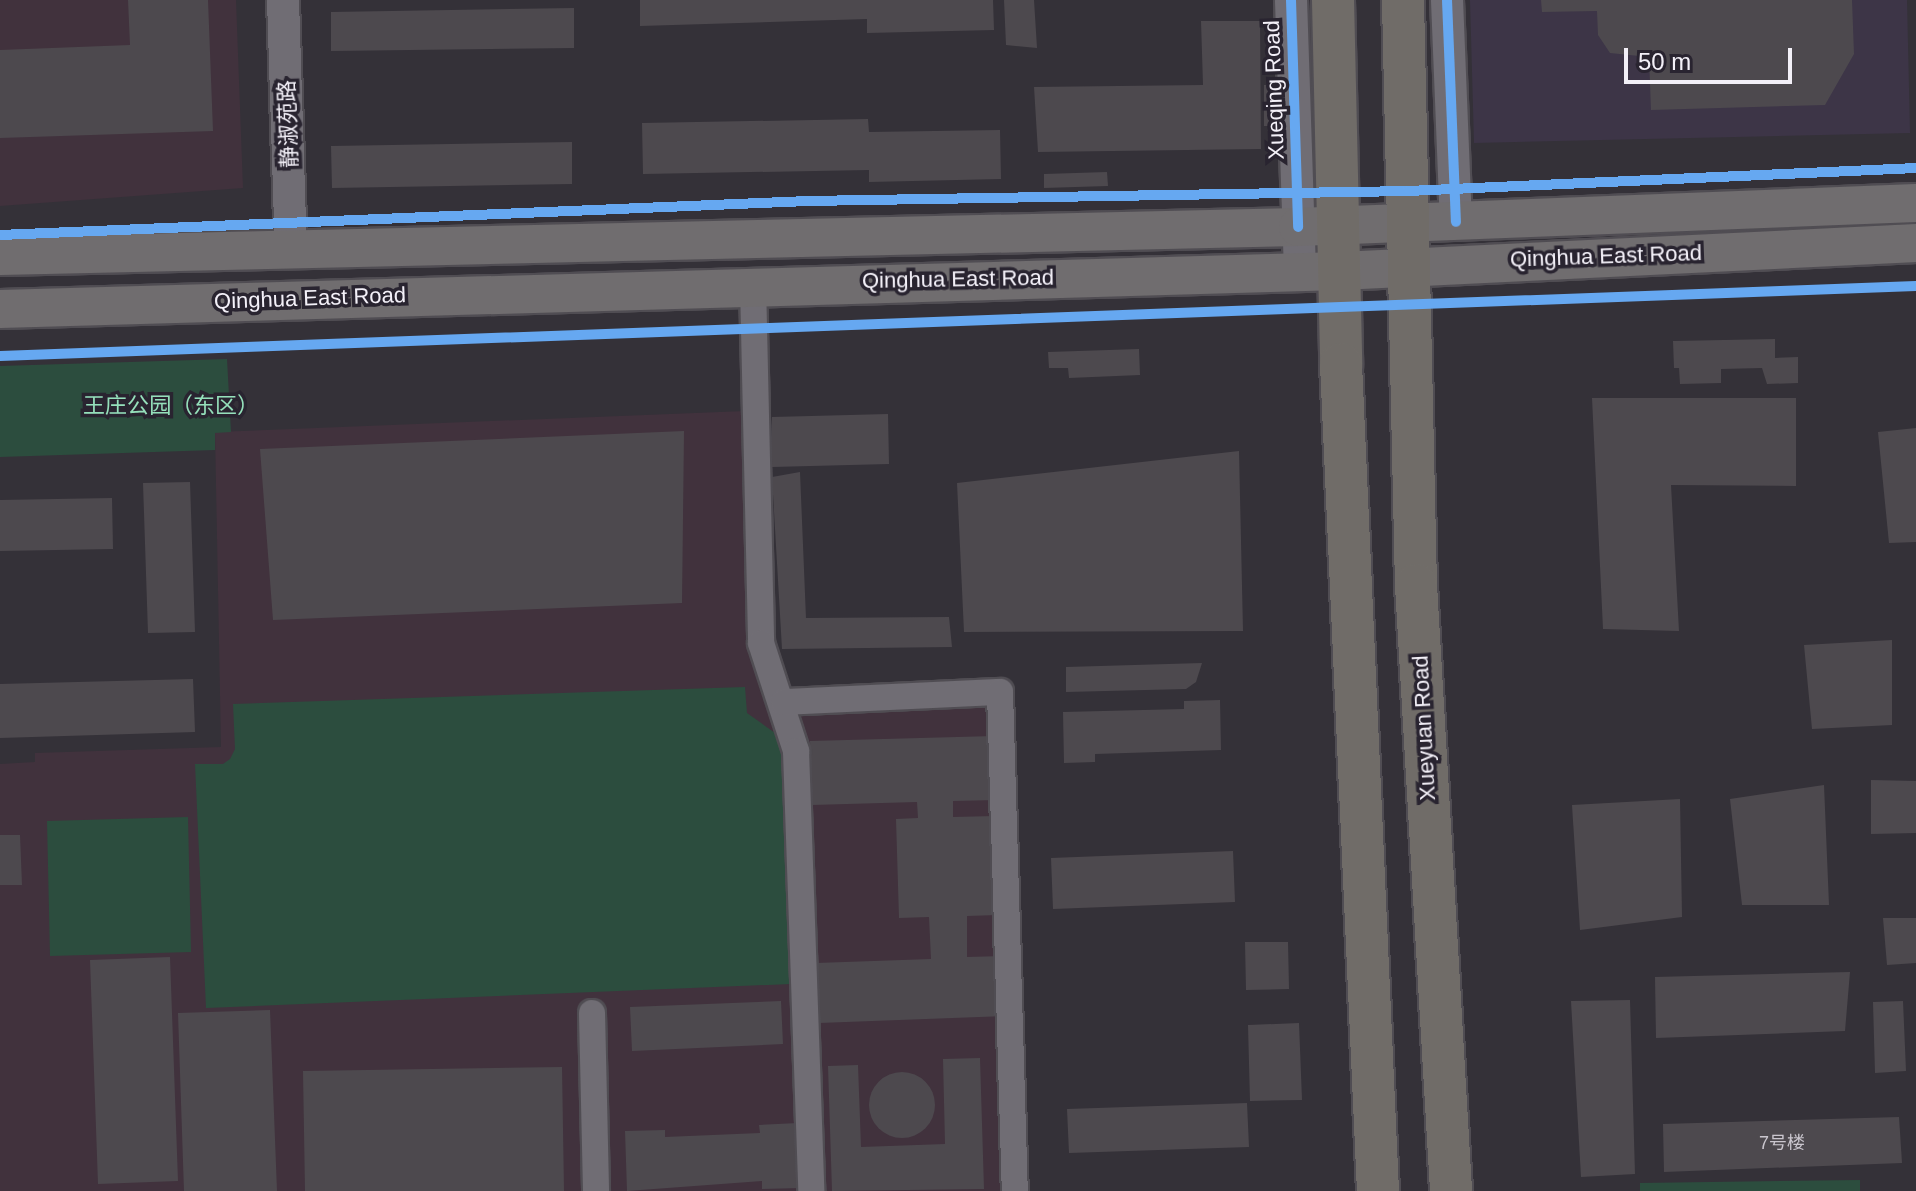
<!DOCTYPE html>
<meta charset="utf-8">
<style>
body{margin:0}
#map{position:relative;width:1916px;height:1191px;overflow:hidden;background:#343138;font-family:Helvetica,"Noto Sans SC",sans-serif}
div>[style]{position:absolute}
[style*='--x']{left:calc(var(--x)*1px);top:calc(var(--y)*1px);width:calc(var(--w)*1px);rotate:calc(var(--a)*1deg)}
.built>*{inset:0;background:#3d3547}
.education>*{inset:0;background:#41323d}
.green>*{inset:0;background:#2c4d3e}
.building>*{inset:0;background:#4d494e}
.round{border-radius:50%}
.roads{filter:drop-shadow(2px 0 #504d53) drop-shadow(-2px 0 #504d53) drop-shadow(0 2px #504d53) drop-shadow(0 -2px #504d53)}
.minor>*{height:26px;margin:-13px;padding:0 13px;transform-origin:13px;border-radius:13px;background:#706d74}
.tertiary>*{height:32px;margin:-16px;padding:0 16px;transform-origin:16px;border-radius:16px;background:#706d74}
.secondary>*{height:38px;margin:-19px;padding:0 19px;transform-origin:19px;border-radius:19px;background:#706d6f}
.primary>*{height:42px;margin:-21px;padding:0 21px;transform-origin:21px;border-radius:21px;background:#706c68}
.cycleway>*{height:10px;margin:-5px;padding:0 5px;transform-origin:5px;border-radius:5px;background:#66a8f1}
span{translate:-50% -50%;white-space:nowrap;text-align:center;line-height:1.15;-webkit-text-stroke:7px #292430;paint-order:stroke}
.number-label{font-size:18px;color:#cac6ce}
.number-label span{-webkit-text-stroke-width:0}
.street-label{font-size:22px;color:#f3f0f8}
.park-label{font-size:22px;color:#95e0bb}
.scale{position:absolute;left:1624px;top:48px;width:168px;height:36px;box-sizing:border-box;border:4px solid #f3f0f8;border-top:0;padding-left:10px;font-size:24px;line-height:28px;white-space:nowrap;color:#f3f0f8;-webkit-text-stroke:6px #292430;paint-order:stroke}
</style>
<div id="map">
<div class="built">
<div style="clip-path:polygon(1470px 0,1907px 0,1910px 133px,1474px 143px)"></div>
</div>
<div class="education">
<div style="clip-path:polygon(0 0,236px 0,243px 188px,0 206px)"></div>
<div style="clip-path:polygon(745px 411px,761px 643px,783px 701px,1000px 692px,1017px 1191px,0 1191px,0 764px,35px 762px,35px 753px,221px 747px,215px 432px)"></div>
</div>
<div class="green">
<div style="clip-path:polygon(227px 359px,231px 432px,215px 433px,215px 450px,0 457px,0 366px)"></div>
<div style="clip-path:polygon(745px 687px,747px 713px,785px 740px,791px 984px,206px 1008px,195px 764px,223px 764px,230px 759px,235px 749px,233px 704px)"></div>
<div style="clip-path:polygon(188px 817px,191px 952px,50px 956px,47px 821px)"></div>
<div style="clip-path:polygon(1860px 1180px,1860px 1191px,1640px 1191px,1640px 1183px)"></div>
</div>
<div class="building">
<div style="clip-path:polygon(128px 0,208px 0,213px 131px,0 138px,0 50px,130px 45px)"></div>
<div style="clip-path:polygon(640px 0,993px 0,994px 30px,867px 33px,867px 19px,640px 26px)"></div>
<div style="clip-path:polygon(1004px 0,1034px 0,1037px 48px,1006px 45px)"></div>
<div style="clip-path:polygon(1541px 0,1852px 0,1854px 54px,1825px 105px,1651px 110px,1649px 57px,1610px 53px,1598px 35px,1597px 11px,1542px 12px)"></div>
<div style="clip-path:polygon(574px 8px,574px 48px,331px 51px,331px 12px)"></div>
<div style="clip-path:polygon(1201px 21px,1260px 21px,1261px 149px,1038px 152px,1034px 87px,1203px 85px)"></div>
<div style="clip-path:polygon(1264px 85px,1273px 85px,1274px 126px,1264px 126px)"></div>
<div style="clip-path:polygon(868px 119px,869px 132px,1000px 130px,1001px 179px,869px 182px,869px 170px,643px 174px,642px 123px)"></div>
<div style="clip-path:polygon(572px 142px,572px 184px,332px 188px,331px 146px)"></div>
<div style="clip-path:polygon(1107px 172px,1108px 186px,1044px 188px,1044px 174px)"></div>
<div style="clip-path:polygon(1775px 339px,1775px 358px,1798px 357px,1798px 383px,1767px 384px,1762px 368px,1721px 369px,1721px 383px,1680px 384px,1679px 368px,1674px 368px,1673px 341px)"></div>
<div style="clip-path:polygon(1139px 349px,1140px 375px,1069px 378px,1068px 368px,1049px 368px,1048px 352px)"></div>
<div style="clip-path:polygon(1592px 398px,1796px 398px,1796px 486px,1671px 485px,1679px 631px,1603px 629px)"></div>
<div style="clip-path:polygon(888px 414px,889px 464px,772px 467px,772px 417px)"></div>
<div style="clip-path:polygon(1916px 428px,1916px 542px,1889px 543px,1878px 432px)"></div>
<div style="clip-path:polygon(684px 431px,682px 603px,273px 620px,260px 449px)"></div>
<div style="clip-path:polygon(1239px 451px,1243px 631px,964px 632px,957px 483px)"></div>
<div style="clip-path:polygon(800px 472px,806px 618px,949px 617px,952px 647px,782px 649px,772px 477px)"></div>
<div style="clip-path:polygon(190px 482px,195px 632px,148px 633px,143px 483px)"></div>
<div style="clip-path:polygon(112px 498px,113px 549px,0 551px,0 500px)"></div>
<div style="clip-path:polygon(1892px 640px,1892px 725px,1812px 729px,1804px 645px)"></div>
<div style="clip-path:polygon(1202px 663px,1196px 682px,1186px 689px,1066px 692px,1066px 667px)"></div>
<div style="clip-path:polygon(193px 679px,195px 732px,0 738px,0 684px)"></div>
<div style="clip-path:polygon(1220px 700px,1221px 750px,1095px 754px,1095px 762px,1064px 763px,1063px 712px,1184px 709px,1184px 701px)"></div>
<div style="clip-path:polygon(994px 736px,996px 800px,953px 801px,953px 817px,995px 816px,998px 915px,967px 916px,967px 957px,1003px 956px,1006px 1016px,819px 1023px,816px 963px,931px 959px,929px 917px,899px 918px,896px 819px,918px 818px,917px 802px,812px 805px,810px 741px)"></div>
<div style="clip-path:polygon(1871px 780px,1916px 781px,1916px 833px,1871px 834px)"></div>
<div style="clip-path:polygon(1824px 785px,1829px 905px,1742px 905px,1730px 799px)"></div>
<div style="clip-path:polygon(1680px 799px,1682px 917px,1580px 930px,1572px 805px)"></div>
<div style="clip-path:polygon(0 835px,20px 835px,22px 885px,0 885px)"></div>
<div style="clip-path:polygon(1233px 851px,1235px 902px,1053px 909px,1051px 858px)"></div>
<div style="clip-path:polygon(1883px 918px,1916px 918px,1916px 963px,1887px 965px)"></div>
<div style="clip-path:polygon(1245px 942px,1288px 942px,1289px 989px,1246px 990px)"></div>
<div style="clip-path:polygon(170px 957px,178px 1181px,98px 1184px,90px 960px)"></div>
<div style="clip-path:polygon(1850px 972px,1845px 1031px,1656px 1038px,1655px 977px)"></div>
<div style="clip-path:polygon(1630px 1000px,1635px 1174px,1581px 1177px,1571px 1001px)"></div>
<div style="clip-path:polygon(781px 1001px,783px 1044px,632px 1051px,630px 1007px)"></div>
<div style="clip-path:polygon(1903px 1001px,1906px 1071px,1875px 1073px,1873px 1002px)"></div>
<div style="clip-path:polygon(270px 1010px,277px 1191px,184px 1191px,178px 1013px)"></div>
<div style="clip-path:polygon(1299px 1023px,1302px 1100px,1250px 1101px,1248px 1025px)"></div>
<div style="clip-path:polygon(980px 1058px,984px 1189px,832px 1191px,828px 1066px,858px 1065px,861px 1147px,945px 1144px,943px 1059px)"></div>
<div style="clip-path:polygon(562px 1067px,564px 1191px,305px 1191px,303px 1071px)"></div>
<div class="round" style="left:869px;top:1072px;width:66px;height:66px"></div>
<div style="clip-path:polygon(1247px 1103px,1249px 1147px,1069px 1153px,1067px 1109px)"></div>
<div style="clip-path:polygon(1899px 1117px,1902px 1163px,1664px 1172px,1663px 1124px)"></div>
<div style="clip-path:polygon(798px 1123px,801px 1188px,762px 1189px,762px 1181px,627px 1191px,625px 1131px,665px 1130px,665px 1137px,760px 1133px,759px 1125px)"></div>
</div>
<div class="roads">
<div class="minor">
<div style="--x:753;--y:284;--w:359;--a:88.7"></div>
<div style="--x:761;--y:643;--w:114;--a:72"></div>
<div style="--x:796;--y:751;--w:440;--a:88"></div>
<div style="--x:784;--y:702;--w:216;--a:-2.7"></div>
<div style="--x:1000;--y:692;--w:499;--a:88.3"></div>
<div style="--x:592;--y:1013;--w:178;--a:88.7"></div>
</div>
<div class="tertiary">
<div style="--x:283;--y:0;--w:248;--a:88.2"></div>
<div style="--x:1291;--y:0;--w:272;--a:88.1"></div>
<div style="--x:1447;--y:0;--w:222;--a:87.7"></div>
</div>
<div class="secondary">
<div style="--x:0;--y:256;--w:1298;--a:-1.28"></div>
<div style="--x:1298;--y:227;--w:618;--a:-2.22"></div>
<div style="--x:0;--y:309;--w:1341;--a:-1.62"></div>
<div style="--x:1340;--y:271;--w:577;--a:-2.78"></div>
</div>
<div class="primary">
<div style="--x:1333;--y:0;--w:364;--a:88.7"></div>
<div style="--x:1341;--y:364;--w:828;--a:87.44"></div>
<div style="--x:1403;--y:0;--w:585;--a:88.73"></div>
<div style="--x:1416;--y:585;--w:607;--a:86.69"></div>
</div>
</div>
<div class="cycleway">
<div style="--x:1291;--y:0;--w:227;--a:88.2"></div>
<div style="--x:1447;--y:0;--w:222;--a:87.7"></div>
<div style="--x:0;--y:235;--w:808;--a:-2.41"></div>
<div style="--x:807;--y:201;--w:601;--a:-0.95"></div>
<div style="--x:1408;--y:191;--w:509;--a:-2.59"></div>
<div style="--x:0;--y:356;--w:1917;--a:-2.09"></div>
</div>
<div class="number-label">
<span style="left:1782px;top:1143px">7号楼</span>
</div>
<div class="street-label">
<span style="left:1274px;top:90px;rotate:-92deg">Xueqing Road</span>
<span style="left:288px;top:124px;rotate:-92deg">静淑苑路</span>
<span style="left:1606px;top:256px;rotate:-2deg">Qinghua East Road</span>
<span style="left:958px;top:279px;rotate:-1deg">Qinghua East Road</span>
<span style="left:310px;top:298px;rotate:-2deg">Qinghua East Road</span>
<span style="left:1424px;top:728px;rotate:-93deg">Xueyuan Road</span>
</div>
<div class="park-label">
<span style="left:171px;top:406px">王庄公园（东区）</span>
</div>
<div class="scale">50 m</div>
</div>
